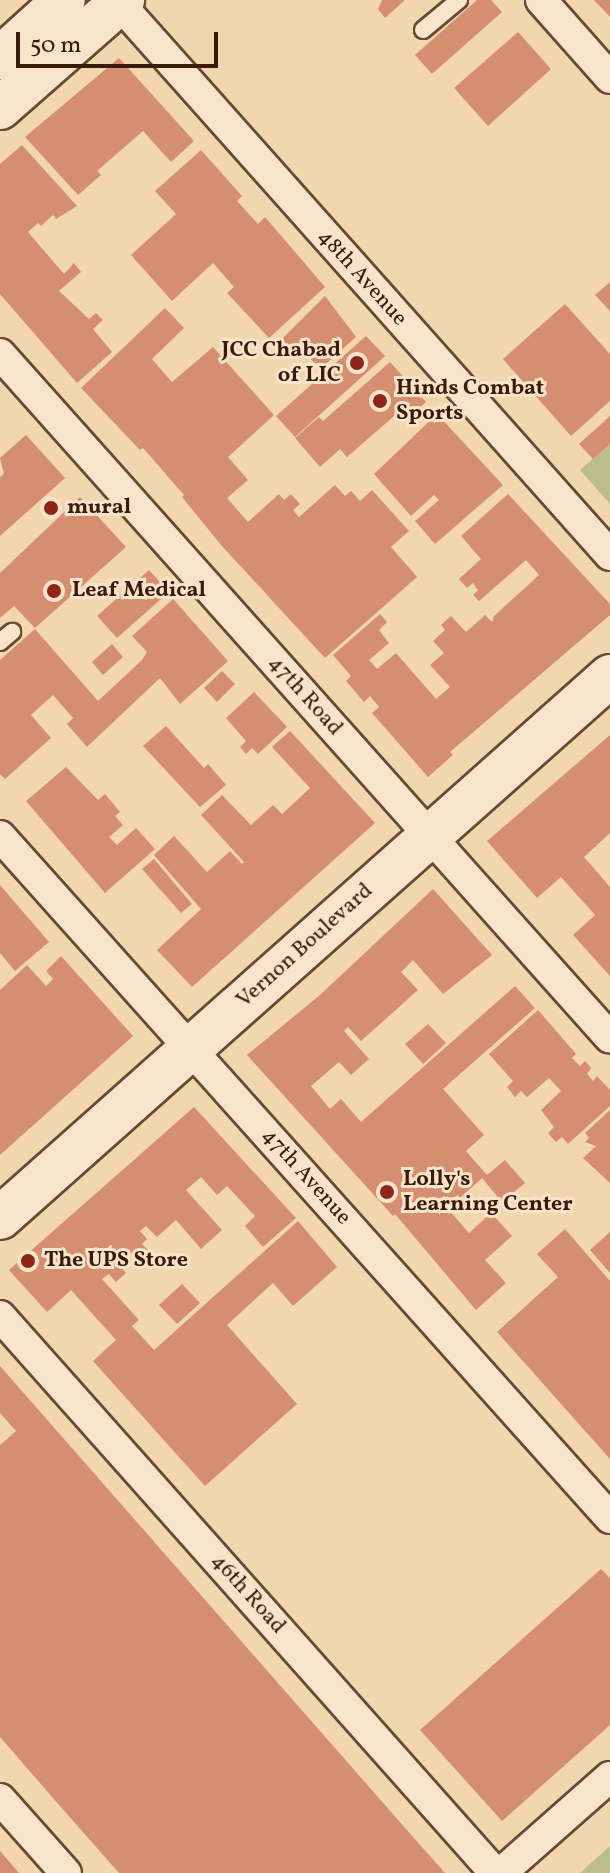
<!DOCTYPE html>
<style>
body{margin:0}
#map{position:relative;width:610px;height:1873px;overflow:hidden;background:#f2d6ae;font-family:Vollkorn,serif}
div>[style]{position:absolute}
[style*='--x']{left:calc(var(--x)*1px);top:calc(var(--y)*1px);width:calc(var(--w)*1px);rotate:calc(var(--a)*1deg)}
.green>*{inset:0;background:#bbbd8a}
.building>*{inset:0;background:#d58f70}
.roads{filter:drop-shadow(2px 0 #674934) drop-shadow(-2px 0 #674934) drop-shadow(0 2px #674934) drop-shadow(0 -2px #674934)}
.service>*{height:16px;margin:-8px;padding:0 8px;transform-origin:8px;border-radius:8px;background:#f7e4ca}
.minor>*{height:30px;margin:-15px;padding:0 15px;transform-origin:15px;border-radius:15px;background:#f7e4ca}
.secondary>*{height:42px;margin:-21px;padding:0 21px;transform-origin:21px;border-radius:21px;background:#f7e4ca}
.dots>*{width:22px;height:22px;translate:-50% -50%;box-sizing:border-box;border:4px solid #f7e4ca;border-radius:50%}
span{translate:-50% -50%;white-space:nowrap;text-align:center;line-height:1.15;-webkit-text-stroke:6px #f7e4ca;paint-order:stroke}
.street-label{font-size:22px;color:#391a0b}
.poi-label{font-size:22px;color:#391a0b;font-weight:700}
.right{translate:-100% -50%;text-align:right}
.left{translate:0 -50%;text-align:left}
.scale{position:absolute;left:16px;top:32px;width:202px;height:36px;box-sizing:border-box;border:4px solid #391a0b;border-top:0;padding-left:10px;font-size:24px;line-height:28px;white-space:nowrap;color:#391a0b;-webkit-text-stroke:6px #f7e4ca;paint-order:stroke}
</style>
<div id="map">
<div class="green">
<div style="clip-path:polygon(610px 444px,610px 504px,580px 470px)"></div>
<div style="clip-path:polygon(610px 1846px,610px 1873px,580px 1873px)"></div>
</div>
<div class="building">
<div style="clip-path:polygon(382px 0,405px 0,385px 18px,378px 9px)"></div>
<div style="clip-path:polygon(477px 0,491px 0,502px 12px,432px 74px,415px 55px)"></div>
<div style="clip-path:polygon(594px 0,610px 0,610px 17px)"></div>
<div style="clip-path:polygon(518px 32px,551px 69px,488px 126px,454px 88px)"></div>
<div style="clip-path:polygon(119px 58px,194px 141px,171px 162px,143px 131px,97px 171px,101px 175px,78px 195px,25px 137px)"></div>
<div style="clip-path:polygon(22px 145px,77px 206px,56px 219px,53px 215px,41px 226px,38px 223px,28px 232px,64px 274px,74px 263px,81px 272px,59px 291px,89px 319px,96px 313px,103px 320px,93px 329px,112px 352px,77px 383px,0 294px,0 164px)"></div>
<div style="clip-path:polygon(201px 150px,242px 196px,237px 201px,258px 224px,265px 217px,325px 287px,269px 338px,227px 293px,234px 287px,213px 263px,172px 301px,131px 255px,176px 214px,155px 191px)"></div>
<div style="clip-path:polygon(610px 282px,610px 311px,595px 295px)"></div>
<div style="clip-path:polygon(325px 296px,356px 337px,320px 369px,302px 349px,296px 355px,282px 339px)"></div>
<div style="clip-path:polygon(565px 304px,610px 354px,610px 401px,571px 436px,503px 359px)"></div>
<div style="clip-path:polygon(165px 308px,184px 328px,152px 359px,172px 382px,213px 347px,274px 415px,228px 457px,248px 480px,227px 498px,248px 522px,279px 494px,284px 500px,291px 494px,300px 504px,293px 510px,299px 517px,335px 485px,345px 496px,351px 491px,360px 501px,372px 490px,409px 531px,391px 547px,417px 577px,325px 658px,221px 545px,182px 497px,184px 495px,143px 448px,140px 450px,81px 388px)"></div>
<div style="clip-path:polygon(366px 336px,385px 356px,295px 437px,276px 416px)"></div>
<div style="clip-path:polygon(390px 362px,426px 402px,407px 419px,400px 411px,347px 457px,340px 449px,320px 467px,295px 438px,319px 417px,323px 421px)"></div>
<div style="clip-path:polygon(437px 414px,503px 485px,435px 544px,415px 521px,439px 500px,434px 495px,411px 516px,374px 474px)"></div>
<div style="clip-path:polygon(610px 416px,610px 444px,593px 459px,579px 444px)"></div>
<div style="clip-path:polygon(26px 435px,65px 478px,0 536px,0 477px,4px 474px,0 458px)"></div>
<div style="clip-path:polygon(508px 494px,610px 604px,610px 615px,450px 752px,453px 755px,428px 777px,372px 713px,379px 707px,370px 696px,364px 702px,346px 681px,351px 676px,333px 655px,380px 614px,387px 622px,379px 630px,389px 643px,369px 660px,377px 669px,396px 653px,436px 699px,450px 687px,430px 665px,444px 653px,433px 641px,445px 630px,441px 625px,451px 616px,466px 632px,485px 615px,492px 622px,494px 616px,539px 575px,526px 560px,479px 601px,473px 595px,478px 590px,475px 586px,473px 583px,467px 588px,459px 579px,481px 559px,461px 536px)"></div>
<div style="clip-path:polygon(80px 497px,126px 547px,35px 628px,14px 606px,0 618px,0 573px)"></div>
<div style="clip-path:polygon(149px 570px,169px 592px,117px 638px,97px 616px)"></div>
<div style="clip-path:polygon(173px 599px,228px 661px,180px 704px,160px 678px,87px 747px,67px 724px,73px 718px,53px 695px,31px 715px,51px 738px,5px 779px,0 774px,0 660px,35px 629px,98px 701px,142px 660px,147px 652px,132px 636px)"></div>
<div style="clip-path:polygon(112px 644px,123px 657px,103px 675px,92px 662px)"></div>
<div style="clip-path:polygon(222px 671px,235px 684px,217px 702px,204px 688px)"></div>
<div style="clip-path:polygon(254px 692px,287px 727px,258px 754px,252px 748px,246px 754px,240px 747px,246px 741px,226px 718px)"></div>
<div style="clip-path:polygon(166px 726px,204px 768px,208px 764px,226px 785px,200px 807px,143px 746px)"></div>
<div style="clip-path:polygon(290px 731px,375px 823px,192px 987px,157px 950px,201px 909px,154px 855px,174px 836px,207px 872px,230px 851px,242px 864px,244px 862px,201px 815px,222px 795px,251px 825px,273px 805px,282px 814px,310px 788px,272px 747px)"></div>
<div style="clip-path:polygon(610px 735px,610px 833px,584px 857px,610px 887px,610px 976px,573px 935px,595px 915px,561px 877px,537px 898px,487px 841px)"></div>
<div style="clip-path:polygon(66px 767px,98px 800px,105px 794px,120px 812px,115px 816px,123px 825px,109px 837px,117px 845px,136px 828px,155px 849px,105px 893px,26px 801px)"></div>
<div style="clip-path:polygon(154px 859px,192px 904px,181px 913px,142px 869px)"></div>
<div style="clip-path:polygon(0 885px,49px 942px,15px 971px,0 953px)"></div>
<div style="clip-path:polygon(433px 889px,492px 955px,443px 994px,413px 960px,401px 972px,418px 990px,361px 1041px,348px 1027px,344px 1031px,369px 1059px,351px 1075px,339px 1062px,311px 1086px,330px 1109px,341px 1099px,361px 1122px,515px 986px,535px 1008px,443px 1089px,484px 1135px,466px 1151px,487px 1175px,505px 1160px,525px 1183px,502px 1202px,482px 1178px,448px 1209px,469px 1233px,491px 1213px,512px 1236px,485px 1260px,506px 1283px,476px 1310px,395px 1214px,393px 1216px,247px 1055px,320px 995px)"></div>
<div style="clip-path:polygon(61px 956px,133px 1036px,0 1155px,0 990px,27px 965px,46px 986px,53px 979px,46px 971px)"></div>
<div style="clip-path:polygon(538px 1010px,576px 1054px,572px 1058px,580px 1066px,585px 1061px,591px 1068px,587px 1074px,593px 1081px,597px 1076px,610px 1090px,610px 1106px,568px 1144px,562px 1137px,556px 1142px,548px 1133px,554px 1127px,541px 1110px,561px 1091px,549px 1078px,527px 1097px,521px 1091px,515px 1097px,507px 1087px,513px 1081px,489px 1054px)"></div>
<div style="clip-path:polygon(428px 1024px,446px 1043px,423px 1064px,405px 1044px)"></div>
<div style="clip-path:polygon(194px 1107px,296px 1218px,263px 1247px,245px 1226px,255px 1216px,227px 1186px,217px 1195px,201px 1177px,186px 1190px,222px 1230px,201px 1249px,176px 1220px,157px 1237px,146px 1226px,140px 1231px,147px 1239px,142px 1244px,149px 1251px,139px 1260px,131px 1252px,118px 1264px,126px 1273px,116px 1282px,109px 1274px,102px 1279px,139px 1320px,132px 1326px,154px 1350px,298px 1221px,337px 1267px,293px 1306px,273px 1283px,227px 1325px,297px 1404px,205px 1486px,93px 1361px,116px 1340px,71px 1290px,47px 1312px,9px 1270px)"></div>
<div style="clip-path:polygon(610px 1110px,610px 1183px,583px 1158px,596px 1146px,585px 1142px,589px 1138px,585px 1133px)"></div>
<div style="clip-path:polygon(565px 1229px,610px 1281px,610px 1459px,497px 1332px,558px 1277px,537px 1254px)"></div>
<div style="clip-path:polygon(610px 1232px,610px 1273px,590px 1250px)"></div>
<div style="clip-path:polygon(182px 1284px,200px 1303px,177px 1324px,159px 1305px)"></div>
<div style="clip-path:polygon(0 1366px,406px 1829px,445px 1873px,119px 1873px,60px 1806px,0 1737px,0 1445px,16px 1431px,0 1413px)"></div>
<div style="clip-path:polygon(601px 1569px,610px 1578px,610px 1725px,502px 1821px,420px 1730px)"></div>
<div style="clip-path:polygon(0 1851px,19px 1873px,0 1873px)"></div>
</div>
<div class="roads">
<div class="service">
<div style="--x:423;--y:30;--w:47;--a:-39.8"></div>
<div style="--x:0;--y:642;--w:16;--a:-40"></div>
</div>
<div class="minor">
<div style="--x:116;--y:0;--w:743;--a:48.33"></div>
<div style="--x:541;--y:0;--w:104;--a:48.5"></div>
<div style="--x:0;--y:354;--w:916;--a:48.27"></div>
<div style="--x:0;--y:836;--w:915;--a:48.19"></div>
<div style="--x:0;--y:1316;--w:745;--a:48.37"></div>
<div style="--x:0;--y:1799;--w:99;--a:48.3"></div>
<div style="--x:501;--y:1873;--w:145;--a:-41.4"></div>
</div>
<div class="secondary">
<div style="--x:0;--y:58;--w:86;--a:-42.2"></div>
<div style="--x:0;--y:108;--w:164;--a:-41.3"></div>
<div style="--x:0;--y:1218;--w:816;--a:-41.62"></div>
</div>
</div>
<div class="dots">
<div style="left:357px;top:363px;background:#8f2418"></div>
<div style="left:380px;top:401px;background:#8f2418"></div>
<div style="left:51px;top:508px;background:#8f2418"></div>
<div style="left:54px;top:591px;background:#8f2418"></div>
<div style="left:387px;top:1192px;background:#8f2418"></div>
<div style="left:28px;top:1261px;background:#8f2418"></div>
</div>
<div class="street-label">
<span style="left:362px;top:278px;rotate:48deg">48th Avenue</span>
<span style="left:305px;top:696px;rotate:48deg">47th Road</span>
<span style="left:305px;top:946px;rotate:-42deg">Vernon Boulevard</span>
<span style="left:306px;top:1177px;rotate:48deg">47th Avenue</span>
<span style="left:248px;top:1594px;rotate:48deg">46th Road</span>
</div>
<div class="poi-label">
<span class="right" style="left:341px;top:363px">JCC Chabad<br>of LIC</span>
<span class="left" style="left:396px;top:401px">Hinds Combat<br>Sports</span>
<span class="left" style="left:67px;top:508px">mural</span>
<span class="left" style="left:72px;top:591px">Leaf Medical</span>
<span class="left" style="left:403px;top:1192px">Lolly's<br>Learning Center</span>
<span class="left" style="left:44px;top:1261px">The UPS Store</span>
</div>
<div class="scale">50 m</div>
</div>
